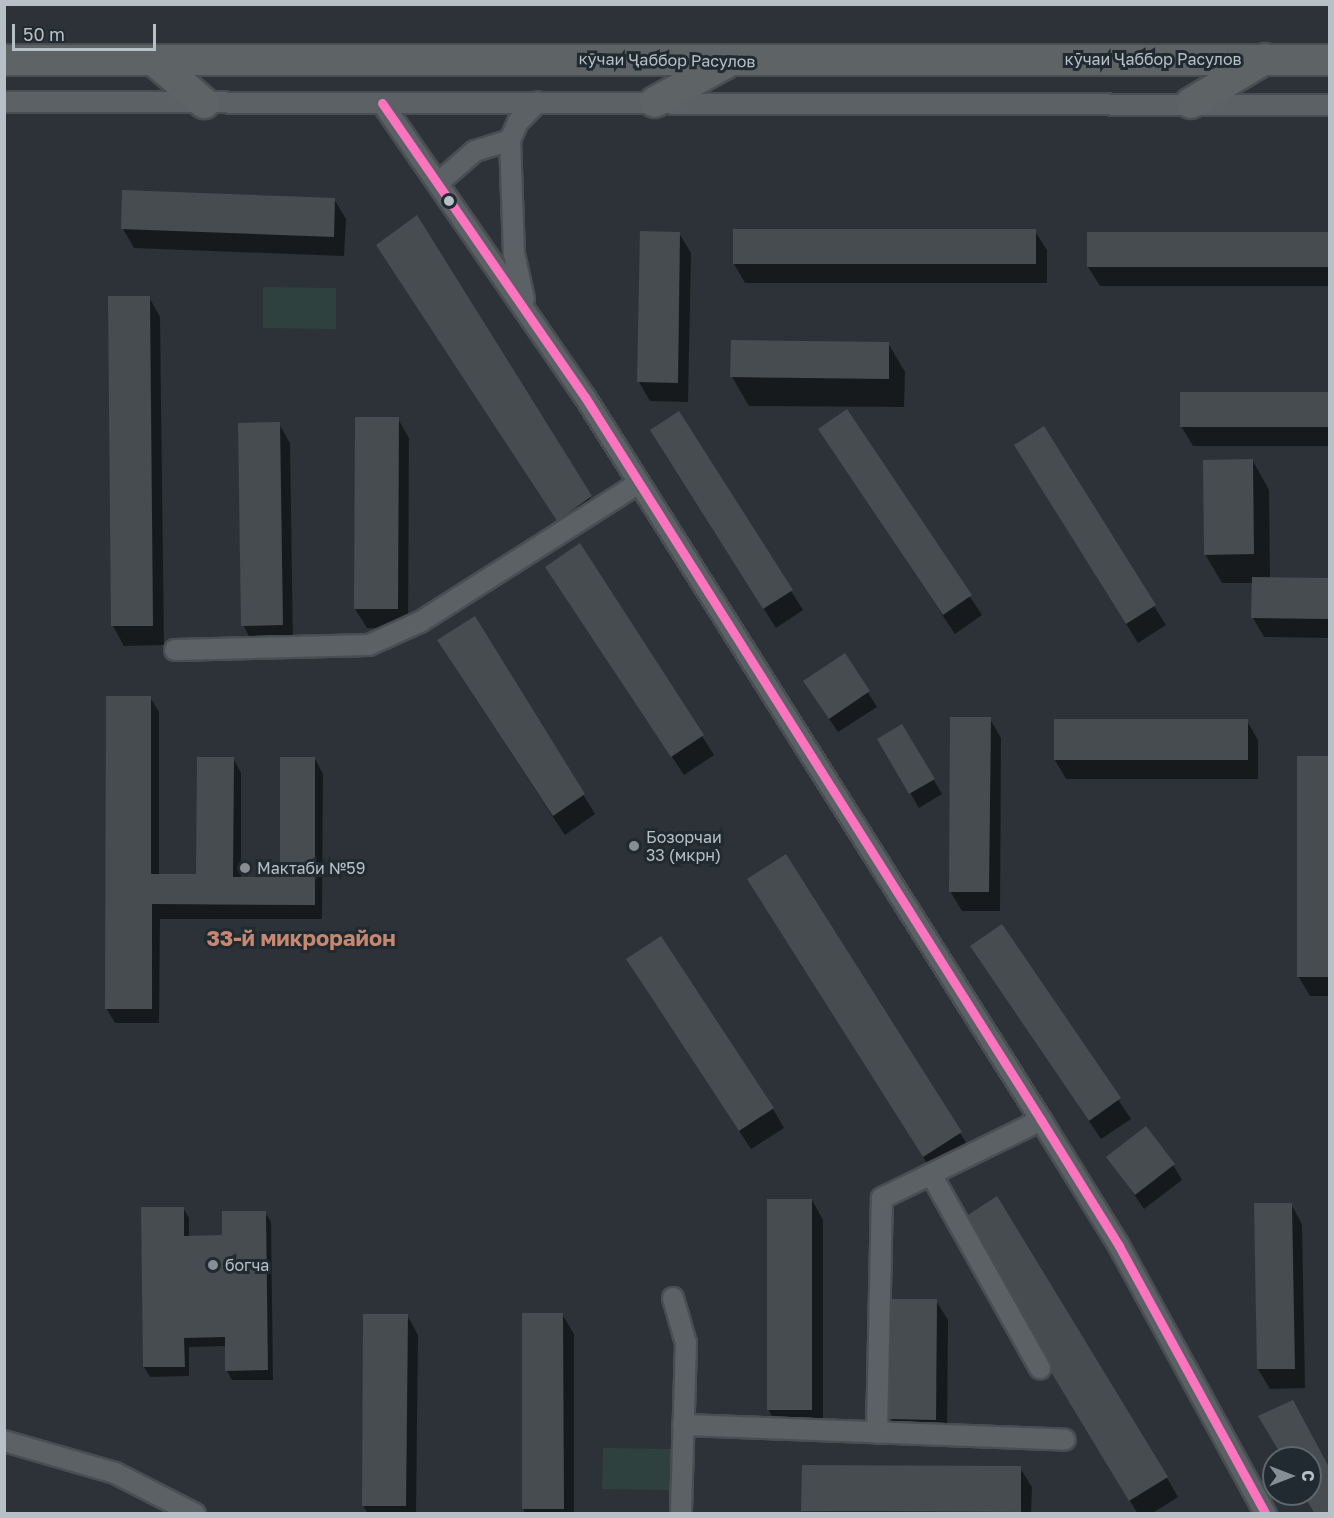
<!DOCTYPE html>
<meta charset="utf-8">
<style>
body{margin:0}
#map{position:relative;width:1334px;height:1518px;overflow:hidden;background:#2c3237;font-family:"Golos Text",sans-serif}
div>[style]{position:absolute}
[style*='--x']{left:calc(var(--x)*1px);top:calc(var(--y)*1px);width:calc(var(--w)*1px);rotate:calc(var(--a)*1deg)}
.green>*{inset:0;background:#2f413e}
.shadow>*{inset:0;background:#0007}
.building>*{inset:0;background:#474c50}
.roads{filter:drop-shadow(2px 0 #4a4e52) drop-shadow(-2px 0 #4a4e52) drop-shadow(0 2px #4a4e52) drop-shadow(0 -2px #4a4e52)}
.minor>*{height:20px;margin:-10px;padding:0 10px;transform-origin:10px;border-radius:10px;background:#5c6165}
.primary>*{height:30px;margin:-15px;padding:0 15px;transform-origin:15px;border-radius:15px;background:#5e6366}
.bus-1>*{height:9px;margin:-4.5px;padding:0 4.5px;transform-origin:4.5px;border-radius:4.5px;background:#fc73be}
.dots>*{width:16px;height:16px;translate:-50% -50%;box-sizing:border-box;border:3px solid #202a30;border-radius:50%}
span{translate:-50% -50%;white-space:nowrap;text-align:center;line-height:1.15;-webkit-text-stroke:6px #202a30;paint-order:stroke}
.street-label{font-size:16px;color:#b7c0c7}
.poi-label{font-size:16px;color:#b7c0c7}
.left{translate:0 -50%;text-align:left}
.district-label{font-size:22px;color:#c78871;font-weight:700}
.frame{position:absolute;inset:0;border:6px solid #b7c0c7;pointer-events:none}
.north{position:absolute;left:1262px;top:1446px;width:60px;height:60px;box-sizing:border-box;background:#202a30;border:2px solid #5c666c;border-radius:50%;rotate:90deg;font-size:16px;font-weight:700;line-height:24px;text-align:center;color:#b7c0c7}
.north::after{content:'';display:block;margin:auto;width:21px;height:27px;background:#868e95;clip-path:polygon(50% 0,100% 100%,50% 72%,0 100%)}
.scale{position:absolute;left:12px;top:24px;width:144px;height:27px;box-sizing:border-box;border:3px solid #b7c0c7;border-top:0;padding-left:8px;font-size:18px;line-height:21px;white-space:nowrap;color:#b7c0c7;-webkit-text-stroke:4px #202a30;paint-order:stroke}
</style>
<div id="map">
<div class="green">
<div style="clip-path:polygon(263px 287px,336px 288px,336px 329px,263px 328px)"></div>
<div style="clip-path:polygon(603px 1448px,671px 1449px,670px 1490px,602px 1489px)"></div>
</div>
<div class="shadow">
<div style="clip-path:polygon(334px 199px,346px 219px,344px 256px,134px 248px,123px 229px)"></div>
<div style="clip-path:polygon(416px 217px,602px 517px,569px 539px,390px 265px)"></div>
<div style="clip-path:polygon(1035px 231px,1047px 250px,1047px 283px,745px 283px,734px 264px)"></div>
<div style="clip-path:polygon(679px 233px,691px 253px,688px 402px,650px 401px,639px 382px)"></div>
<div style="clip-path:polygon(1088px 234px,1330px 234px,1330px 286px,1100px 286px,1088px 267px)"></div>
<div style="clip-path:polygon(149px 297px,160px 317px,164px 645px,124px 646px,113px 626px)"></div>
<div style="clip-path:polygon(888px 343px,905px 372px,904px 407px,749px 406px,732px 377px)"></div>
<div style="clip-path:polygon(1181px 394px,1330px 394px,1330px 446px,1193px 446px,1181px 426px)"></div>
<div style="clip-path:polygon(847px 412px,982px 615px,955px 634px,820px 430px)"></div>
<div style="clip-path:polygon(398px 419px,409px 438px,408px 629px,367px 628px,355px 609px)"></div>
<div style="clip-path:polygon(279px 424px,290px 443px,293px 644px,254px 645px,243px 625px)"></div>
<div style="clip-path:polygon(663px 450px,791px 591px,803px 610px,776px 628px)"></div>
<div style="clip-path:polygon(1253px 461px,1269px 490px,1270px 579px,1330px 580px,1330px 638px,1264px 637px,1253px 618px,1253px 583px,1222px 583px,1205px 554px)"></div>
<div style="clip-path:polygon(1027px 465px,1154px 606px,1166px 625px,1138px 643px)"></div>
<div style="clip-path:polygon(547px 568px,702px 736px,714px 755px,684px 775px)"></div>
<div style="clip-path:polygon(475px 618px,595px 814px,565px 835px,450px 660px)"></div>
<div style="clip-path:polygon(844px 655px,877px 707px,838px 732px,813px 695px)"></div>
<div style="clip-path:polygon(150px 697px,159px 712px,159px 876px,198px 876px,233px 758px,241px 773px,241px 878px,282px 879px,315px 759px,323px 774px,322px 919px,160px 919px,159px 1023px,115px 1023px,106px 1008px)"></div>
<div style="clip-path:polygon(990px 719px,1001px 738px,1000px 911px,962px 911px,950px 891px)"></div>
<div style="clip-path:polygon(1247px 721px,1258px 740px,1258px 779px,1066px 779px,1055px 760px)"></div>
<div style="clip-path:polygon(902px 726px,942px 794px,919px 808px,879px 740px)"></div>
<div style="clip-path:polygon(1298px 757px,1330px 757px,1330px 996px,1310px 996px,1298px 976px)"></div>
<div style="clip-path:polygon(786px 856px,972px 1152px,935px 1176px,760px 898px)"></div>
<div style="clip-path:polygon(1002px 926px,1131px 1119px,1101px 1139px,972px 947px)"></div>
<div style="clip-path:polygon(639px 979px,773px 1109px,784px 1128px,751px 1149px)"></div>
<div style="clip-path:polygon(1108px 1157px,1173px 1165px,1182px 1180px,1144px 1209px)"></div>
<div style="clip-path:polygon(812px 1200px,823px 1220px,823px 1429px,779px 1429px,768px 1409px)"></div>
<div style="clip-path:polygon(1291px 1204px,1302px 1224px,1305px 1388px,1270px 1389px,1258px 1369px,1255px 1205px)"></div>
<div style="clip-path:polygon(183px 1208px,189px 1218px,189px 1237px,224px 1237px,265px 1212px,271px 1222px,273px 1380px,232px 1380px,227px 1371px,227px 1346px,189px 1347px,189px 1376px,150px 1377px,144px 1367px,143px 1209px)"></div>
<div style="clip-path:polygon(893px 1301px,936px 1301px,948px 1320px,947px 1439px,902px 1439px,891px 1419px)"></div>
<div style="clip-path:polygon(562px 1314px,574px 1334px,574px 1514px,526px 1514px,523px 1509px)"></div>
<div style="clip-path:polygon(407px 1315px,418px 1335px,416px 1514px,368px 1514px,363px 1505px)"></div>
<div style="clip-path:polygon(1064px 1392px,1167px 1478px,1178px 1497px,1151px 1514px,1138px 1514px)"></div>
<div style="clip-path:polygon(1304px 1421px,1330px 1469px,1330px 1514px,1316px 1514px,1305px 1494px,1310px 1494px,1310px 1458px,1284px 1458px)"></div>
<div style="clip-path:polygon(1020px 1468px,1032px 1487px,1031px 1514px,803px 1511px)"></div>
</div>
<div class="building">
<div style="clip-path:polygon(122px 190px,335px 198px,334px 237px,121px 229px)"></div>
<div style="clip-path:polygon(417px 215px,592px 496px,557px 521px,376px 245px)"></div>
<div style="clip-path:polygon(733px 229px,1036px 229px,1036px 264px,733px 264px)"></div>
<div style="clip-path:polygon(640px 231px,680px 232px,678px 383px,637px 382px)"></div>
<div style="clip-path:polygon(1087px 232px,1329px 232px,1329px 267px,1087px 267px)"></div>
<div style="clip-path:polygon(108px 296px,150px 296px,153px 626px,111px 626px)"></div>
<div style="clip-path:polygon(731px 340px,889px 342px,889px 379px,730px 377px)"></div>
<div style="clip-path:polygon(1180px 392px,1329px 392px,1329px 427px,1180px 427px)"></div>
<div style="clip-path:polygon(847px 409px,972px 595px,943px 615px,818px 429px)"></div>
<div style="clip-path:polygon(679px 411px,793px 590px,763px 609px,650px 430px)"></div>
<div style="clip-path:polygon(355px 417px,399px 417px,398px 609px,354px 609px)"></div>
<div style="clip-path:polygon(280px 422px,283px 625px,241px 626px,238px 423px)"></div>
<div style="clip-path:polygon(1044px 426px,1156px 605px,1126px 624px,1014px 445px)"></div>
<div style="clip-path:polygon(1253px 459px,1254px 554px,1204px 555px,1203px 460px)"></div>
<div style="clip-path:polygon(580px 543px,704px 735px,671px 757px,545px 567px)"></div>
<div style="clip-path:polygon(1252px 577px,1329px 578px,1329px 619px,1251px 618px)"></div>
<div style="clip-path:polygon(475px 616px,585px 794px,553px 816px,437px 640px)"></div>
<div style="clip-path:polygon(845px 653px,870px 691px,829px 719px,803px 681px)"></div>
<div style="clip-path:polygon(106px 696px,151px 696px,151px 874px,196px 874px,197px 757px,234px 757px,233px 877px,280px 877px,280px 757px,315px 757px,315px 905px,152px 904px,152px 1009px,105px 1009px)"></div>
<div style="clip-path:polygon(950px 717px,991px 717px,989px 892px,949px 892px)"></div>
<div style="clip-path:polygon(1054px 719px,1248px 719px,1248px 760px,1054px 760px)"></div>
<div style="clip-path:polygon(902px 724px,935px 779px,909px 794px,877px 739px)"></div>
<div style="clip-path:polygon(1297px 756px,1329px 756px,1329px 977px,1297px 977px)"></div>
<div style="clip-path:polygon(786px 854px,962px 1132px,923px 1157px,747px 879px)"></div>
<div style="clip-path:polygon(1002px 924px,1121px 1098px,1089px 1121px,970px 946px)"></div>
<div style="clip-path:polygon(661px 936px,774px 1108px,739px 1131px,626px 959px)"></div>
<div style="clip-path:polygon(1146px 1126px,1175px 1164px,1135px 1195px,1106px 1157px)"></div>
<div style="clip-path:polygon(997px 1196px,1168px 1477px,1129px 1501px,1051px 1372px,1050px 1362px,968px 1215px)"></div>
<div style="clip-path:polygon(767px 1199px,812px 1199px,812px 1410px,767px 1410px)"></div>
<div style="clip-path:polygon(1254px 1203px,1292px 1203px,1295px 1369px,1257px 1369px)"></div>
<div style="clip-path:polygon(141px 1207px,184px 1207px,184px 1236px,222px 1235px,222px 1211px,266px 1211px,268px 1370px,225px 1371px,225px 1337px,184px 1338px,185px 1367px,143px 1367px)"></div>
<div style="clip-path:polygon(892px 1299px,937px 1299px,936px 1420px,889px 1419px)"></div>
<div style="clip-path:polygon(522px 1313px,563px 1313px,564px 1509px,522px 1509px)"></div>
<div style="clip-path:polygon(363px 1314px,408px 1314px,406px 1506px,362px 1506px)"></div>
<div style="clip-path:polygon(1293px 1400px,1329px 1467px,1329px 1514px,1315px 1514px,1303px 1494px,1310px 1494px,1310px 1458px,1283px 1458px,1258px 1416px)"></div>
<div style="clip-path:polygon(802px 1465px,1021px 1466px,1021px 1512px,801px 1511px)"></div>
</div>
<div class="roads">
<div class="minor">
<div style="--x:4;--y:102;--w:1326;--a:0.13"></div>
<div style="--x:382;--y:103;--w:357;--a:55.4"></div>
<div style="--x:585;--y:397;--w:855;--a:57.76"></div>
<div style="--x:1041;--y:1120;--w:148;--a:58.2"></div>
<div style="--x:1119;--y:1246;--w:306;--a:61.3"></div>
<div style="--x:438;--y:183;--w:49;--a:-40.9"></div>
<div style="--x:475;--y:151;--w:37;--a:-17"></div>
<div style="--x:524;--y:299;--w:46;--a:-102.5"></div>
<div style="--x:514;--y:254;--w:114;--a:-92"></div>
<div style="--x:510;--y:140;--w:20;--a:-66"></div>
<div style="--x:518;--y:122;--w:28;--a:-45"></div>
<div style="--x:175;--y:650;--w:194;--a:-1.5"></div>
<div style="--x:369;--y:645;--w:56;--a:-24.3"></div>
<div style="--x:420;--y:622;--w:259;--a:-32.4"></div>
<div style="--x:931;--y:1174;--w:223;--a:60.7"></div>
<div style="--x:673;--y:1298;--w:47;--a:73.9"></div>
<div style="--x:686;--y:1343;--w:171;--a:91.7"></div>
<div style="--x:683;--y:1425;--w:382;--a:2.2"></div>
<div style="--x:877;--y:1433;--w:235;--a:-88.8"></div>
<div style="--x:882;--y:1198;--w:177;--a:-26.1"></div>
<div style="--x:4;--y:1441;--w:116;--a:16.1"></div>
<div style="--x:115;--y:1473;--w:90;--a:27.1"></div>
</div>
<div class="primary">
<div style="--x:4;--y:60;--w:1326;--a:0"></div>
<div style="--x:157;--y:63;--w:62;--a:40.4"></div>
<div style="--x:655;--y:102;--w:81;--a:-28.8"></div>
<div style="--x:1191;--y:103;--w:86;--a:-30.7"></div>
</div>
</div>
<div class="bus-1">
<div style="--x:382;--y:103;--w:357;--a:55.4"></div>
<div style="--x:585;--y:397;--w:855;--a:57.76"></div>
<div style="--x:1041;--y:1120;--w:148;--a:58.2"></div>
<div style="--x:1119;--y:1246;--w:306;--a:61.3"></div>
</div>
<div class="dots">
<div style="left:449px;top:201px;background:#b7c0c7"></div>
<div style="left:634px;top:846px;background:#868e95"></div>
<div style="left:245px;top:868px;background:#868e95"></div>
<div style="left:213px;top:1265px;background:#868e95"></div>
</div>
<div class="street-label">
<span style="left:1153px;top:59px">кӯчаи Ҷаббор Расулов</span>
<span style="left:667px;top:60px;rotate:1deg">кӯчаи Ҷаббор Расулов</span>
</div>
<div class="poi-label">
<span class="left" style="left:646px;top:846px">Бозорчаи<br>33 (мкрн)</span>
<span class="left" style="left:257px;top:868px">Мактаби №59</span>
<span class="left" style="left:225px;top:1265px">богча</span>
</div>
<div class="district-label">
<span style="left:301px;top:938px">33-й микрорайон</span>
</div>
<div class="frame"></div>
<div class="north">С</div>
<div class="scale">50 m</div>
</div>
